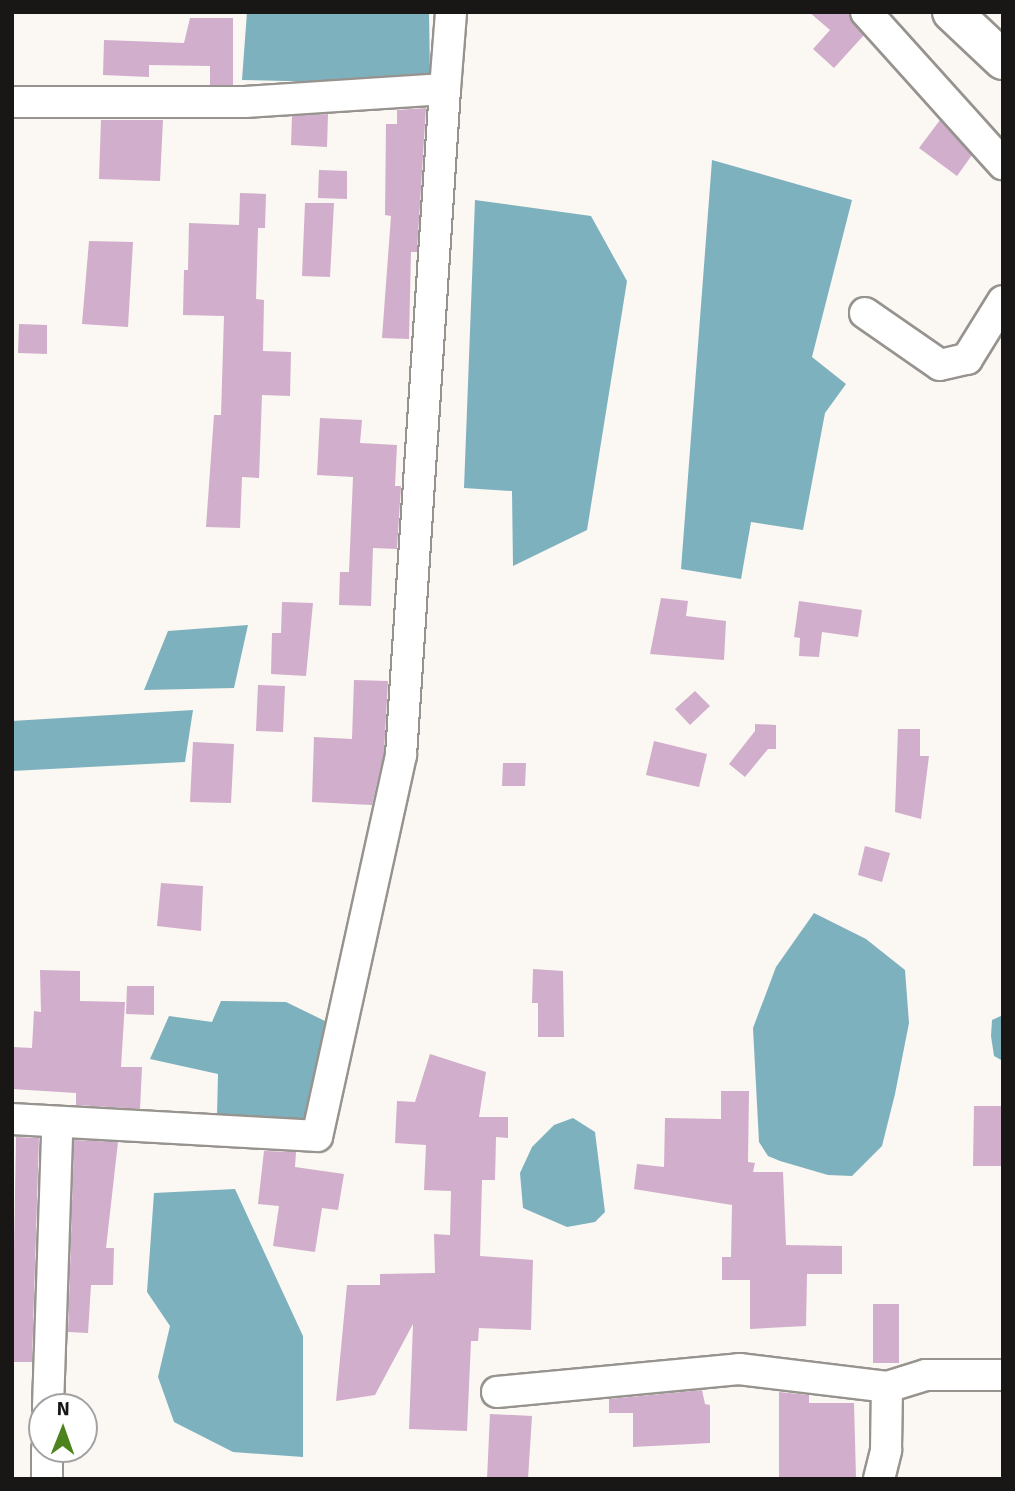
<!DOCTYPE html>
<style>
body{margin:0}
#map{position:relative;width:1015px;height:1491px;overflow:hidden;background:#fbf7f2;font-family:Signika,sans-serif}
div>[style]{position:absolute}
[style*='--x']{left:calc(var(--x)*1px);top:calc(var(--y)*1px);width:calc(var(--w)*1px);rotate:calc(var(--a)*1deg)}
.water>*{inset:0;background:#7eb1be}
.building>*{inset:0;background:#d1aecb}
.roads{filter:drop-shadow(2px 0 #97938f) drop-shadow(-2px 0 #97938f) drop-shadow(0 2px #97938f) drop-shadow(0 -2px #97938f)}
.street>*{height:30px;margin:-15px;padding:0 15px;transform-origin:15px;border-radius:15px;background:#fff}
.secondary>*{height:38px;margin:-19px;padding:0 19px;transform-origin:19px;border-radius:19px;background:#fff}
span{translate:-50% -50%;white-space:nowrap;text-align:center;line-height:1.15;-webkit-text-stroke:5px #fff;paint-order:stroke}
.frame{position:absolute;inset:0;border:14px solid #191716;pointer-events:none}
.north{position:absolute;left:28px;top:1393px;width:70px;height:70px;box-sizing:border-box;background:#fff;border:2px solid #a3a2a2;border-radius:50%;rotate:1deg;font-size:19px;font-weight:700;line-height:28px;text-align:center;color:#191716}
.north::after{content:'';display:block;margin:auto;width:24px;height:32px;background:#4c831d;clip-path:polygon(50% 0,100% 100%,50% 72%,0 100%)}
</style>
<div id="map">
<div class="water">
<div style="clip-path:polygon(247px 12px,429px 12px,430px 75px,415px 84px,242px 80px)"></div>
<div style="clip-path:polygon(712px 160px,852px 200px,812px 357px,846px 384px,825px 413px,803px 530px,751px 522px,741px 579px,681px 569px)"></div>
<div style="clip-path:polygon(475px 200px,591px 216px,627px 281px,587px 530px,513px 566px,512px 491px,464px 488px)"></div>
<div style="clip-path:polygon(248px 625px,234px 688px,144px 690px,168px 631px)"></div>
<div style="clip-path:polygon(193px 710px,185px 762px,12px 771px,12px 721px)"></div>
<div style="clip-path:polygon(814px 913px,866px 939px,905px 970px,909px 1023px,895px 1094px,882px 1146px,852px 1176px,828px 1175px,780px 1161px,768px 1156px,759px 1142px,753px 1028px,776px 967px)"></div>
<div style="clip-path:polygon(221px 1001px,286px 1002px,325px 1021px,331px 1033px,304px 1128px,217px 1115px,218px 1074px,150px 1059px,169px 1016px,212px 1022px)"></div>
<div style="clip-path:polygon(1003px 1015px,1003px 1061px,994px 1056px,991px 1036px,992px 1020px)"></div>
<div style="clip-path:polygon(573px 1118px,595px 1132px,605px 1212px,595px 1222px,567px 1227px,523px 1208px,520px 1173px,532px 1147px,554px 1125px)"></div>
<div style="clip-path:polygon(235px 1189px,303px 1336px,303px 1457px,233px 1452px,174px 1422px,158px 1377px,170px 1326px,147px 1292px,154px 1193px)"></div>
</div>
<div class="building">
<div style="clip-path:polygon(809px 12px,849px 12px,864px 35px,834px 68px,813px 49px,830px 30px)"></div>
<div style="clip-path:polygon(190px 18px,233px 18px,233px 85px,210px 85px,210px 66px,149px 65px,149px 77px,103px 75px,104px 40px,184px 43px)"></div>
<div style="clip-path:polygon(426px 108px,417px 252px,411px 252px,409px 339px,382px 338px,391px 216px,385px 215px,386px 124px,397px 124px,397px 110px)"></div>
<div style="clip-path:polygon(328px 114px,327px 147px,291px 145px,292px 116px)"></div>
<div style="clip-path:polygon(101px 120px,163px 120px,160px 181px,99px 179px)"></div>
<div style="clip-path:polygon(940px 120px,972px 155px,957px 176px,919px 148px)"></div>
<div style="clip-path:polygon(319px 170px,347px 171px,347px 199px,318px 198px)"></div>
<div style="clip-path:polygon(240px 193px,266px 194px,265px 228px,258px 228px,256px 299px,264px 300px,263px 351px,291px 352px,290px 396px,262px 395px,259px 478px,242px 477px,240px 528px,206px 527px,214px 415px,221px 415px,224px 316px,183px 315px,184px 270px,188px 270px,189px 223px,239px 225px)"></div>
<div style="clip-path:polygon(305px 203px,334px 203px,330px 277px,302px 276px)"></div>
<div style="clip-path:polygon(89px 241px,133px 242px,128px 327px,82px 324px)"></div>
<div style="clip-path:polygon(19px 324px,47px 325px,47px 354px,18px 353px)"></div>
<div style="clip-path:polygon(320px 418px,362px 420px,360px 443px,397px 445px,395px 486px,401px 486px,397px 549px,373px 548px,371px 606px,339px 605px,340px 572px,349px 572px,353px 477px,317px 475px)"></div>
<div style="clip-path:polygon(661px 598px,688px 601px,686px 616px,726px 621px,724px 660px,650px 654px)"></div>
<div style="clip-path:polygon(799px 601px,862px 610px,858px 637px,822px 632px,819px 657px,799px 656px,800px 638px,794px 637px)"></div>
<div style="clip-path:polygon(282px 602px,313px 603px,306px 676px,271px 674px,272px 633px,281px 633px)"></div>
<div style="clip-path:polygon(354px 680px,388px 681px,384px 753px,372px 805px,312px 802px,314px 737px,352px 739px)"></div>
<div style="clip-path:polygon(258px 685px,285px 686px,283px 732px,256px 731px)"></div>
<div style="clip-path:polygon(695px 691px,710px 706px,690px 725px,675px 709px)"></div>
<div style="clip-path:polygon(755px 724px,776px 725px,776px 749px,768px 749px,745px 777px,729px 764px,755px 731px)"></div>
<div style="clip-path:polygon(898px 729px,920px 729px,920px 756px,929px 756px,921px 819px,895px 812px)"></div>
<div style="clip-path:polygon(654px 741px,707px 754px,699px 787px,646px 775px)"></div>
<div style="clip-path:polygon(193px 742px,234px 744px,231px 803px,190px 802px)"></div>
<div style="clip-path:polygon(503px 763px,526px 763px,525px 786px,502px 786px)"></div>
<div style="clip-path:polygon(865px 846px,890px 853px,882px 882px,858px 875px)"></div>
<div style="clip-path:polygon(161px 883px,203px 886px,201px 931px,157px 926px)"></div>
<div style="clip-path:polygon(533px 969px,563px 971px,564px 1037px,538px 1037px,538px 1003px,532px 1003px)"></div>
<div style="clip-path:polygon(40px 970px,80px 971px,80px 1001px,125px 1002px,121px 1067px,142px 1067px,140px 1109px,76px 1105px,76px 1093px,12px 1089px,12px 1047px,32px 1048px,34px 1011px,41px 1012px)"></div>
<div style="clip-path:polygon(127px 986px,154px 986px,154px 1015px,126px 1014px)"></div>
<div style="clip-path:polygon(430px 1054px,486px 1072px,479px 1117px,508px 1117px,508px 1138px,496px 1137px,495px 1180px,482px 1180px,480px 1256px,533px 1260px,531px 1330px,479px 1328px,478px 1341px,471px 1341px,467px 1431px,409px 1429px,413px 1324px,375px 1395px,336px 1401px,347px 1285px,380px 1285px,380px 1274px,435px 1273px,434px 1234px,450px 1235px,451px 1191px,424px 1190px,426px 1145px,395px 1143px,397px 1101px,415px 1102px)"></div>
<div style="clip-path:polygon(721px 1091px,749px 1091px,748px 1162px,755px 1163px,753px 1172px,783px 1172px,786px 1245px,842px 1246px,842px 1274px,807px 1274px,806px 1326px,750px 1329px,750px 1280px,722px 1280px,722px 1257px,731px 1257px,732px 1205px,634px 1189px,637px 1164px,664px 1167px,665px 1118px,721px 1119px)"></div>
<div style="clip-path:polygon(974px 1106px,1003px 1106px,1003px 1166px,973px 1166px)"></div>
<div style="clip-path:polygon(16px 1137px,39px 1138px,32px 1362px,12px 1362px)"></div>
<div style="clip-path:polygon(74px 1140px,118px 1142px,106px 1248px,114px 1248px,113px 1285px,91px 1285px,88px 1333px,68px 1332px)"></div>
<div style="clip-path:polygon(264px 1151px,296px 1152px,295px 1167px,344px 1174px,338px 1210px,322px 1208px,315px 1252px,273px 1246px,279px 1206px,258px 1204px)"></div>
<div style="clip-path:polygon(873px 1304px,899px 1304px,899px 1363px,873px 1363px)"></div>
<div style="clip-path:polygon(702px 1390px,705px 1404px,710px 1405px,710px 1443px,633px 1447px,633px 1413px,609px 1413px,609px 1399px)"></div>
<div style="clip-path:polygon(779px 1392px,809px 1395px,809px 1403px,854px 1403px,856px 1478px,779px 1479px)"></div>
<div style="clip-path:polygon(490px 1414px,532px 1416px,528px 1479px,487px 1479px)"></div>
</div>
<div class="roads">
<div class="street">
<div style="--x:866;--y:12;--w:205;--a:48"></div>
<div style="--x:445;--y:89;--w:77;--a:-85.5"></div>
<div style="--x:12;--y:102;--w:233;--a:0"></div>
<div style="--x:245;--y:102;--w:200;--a:-3.7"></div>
<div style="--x:445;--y:89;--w:667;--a:93.78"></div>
<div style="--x:401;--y:755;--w:390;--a:102.4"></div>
<div style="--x:317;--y:1136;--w:305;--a:-176.8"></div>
<div style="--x:865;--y:313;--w:91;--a:34.7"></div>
<div style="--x:940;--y:365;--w:28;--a:-13"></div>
<div style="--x:967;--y:359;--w:68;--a:-58.2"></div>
<div style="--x:497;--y:1392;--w:243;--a:-5.4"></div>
<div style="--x:739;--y:1369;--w:149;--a:6.9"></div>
<div style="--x:887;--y:1387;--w:41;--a:-17.1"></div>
<div style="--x:926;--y:1375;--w:77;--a:0"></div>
<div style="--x:48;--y:1407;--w:276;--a:-88.1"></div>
<div style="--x:47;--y:1479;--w:30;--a:-90"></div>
<div style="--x:879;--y:1479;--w:30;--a:-76"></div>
<div style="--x:886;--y:1450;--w:63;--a:-89.1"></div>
</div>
<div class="secondary">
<div style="--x:952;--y:12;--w:70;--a:43.3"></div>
</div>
</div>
<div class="frame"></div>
<div class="north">N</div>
</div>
